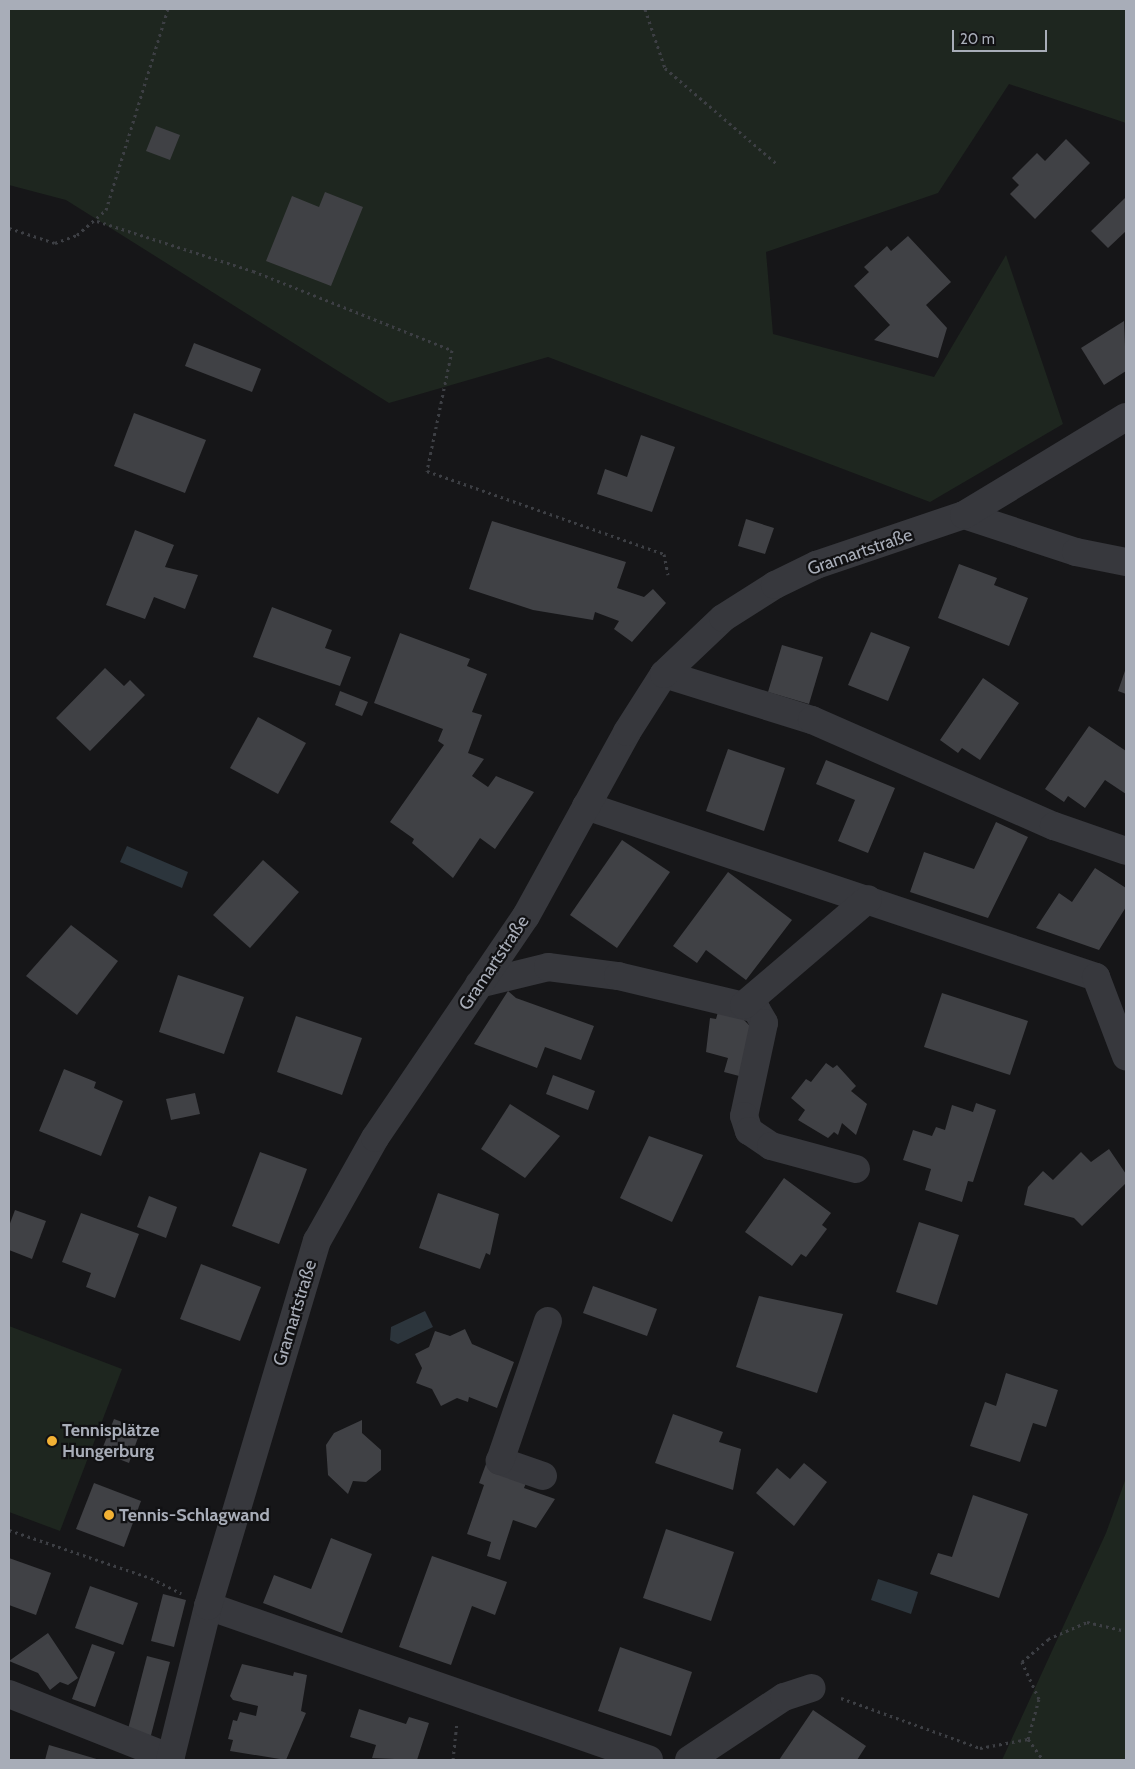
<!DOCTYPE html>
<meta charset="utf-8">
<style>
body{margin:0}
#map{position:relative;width:1135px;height:1769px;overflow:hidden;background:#161618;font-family:Cabin,sans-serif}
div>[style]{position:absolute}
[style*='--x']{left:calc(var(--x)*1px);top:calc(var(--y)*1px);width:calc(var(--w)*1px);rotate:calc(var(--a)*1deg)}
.green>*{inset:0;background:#1e261f}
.water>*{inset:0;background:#2c353c}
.building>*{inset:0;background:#404145}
.path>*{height:3px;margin-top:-1.5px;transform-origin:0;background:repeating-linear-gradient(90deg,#3d3f44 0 2.5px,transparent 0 6.5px)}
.minor>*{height:28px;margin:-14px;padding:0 14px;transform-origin:14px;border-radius:14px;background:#37383d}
.dots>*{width:14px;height:14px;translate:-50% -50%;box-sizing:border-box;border:2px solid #111113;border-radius:50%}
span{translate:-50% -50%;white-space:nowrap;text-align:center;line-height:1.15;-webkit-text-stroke:4.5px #111113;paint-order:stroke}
.street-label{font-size:18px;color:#a8adb8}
.poi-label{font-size:18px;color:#a8adb8;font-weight:700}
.left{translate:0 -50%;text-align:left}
.frame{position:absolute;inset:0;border:10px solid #a8adb8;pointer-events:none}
.scale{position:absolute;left:952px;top:30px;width:95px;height:22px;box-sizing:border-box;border:2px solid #a8adb8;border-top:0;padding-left:6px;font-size:15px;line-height:18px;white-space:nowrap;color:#a8adb8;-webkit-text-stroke:4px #111113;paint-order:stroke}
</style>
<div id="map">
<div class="green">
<div style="clip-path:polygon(9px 9px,1126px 9px,1126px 123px,1009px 84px,938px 193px,766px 252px,773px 334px,934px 377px,1006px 255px,1063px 424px,930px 502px,548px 357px,389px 403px,66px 200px,9px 185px)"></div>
<div style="clip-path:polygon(9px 1326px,122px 1369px,60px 1531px,9px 1512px)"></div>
<div style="clip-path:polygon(1126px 1478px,1126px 1760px,1002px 1760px,1106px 1533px)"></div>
</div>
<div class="water">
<div style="clip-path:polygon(127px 846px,188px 872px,182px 888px,120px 862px)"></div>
<div style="clip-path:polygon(425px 1311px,433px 1327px,398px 1344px,390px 1340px,391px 1327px)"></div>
<div style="clip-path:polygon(878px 1579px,918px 1592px,911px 1614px,871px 1600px)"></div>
</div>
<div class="building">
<div style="clip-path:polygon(156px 126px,180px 135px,170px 160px,146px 151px)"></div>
<div style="clip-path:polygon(1066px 139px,1090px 163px,1035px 219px,1010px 194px,1019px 185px,1012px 178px,1037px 153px,1045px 161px)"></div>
<div style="clip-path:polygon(325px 192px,363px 207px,331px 286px,266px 261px,292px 196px,319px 207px)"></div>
<div style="clip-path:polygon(1126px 197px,1126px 231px,1108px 248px,1091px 231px)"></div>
<div style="clip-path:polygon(908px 236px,951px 282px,926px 305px,947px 328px,938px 358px,874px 340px,890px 325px,854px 286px,869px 272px,864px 267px,887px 246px,891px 251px)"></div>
<div style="clip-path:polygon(1124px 321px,1126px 371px,1104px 385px,1081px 348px)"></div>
<div style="clip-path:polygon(194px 343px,261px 369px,252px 392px,185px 366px)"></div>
<div style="clip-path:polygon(134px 413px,206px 440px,185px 493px,114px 466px)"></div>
<div style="clip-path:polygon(641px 435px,675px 447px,652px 512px,597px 494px,605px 469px,627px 477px)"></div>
<div style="clip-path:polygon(746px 519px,774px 528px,765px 554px,738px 546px)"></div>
<div style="clip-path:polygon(492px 521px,626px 562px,617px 588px,644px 597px,653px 589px,666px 603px,632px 642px,614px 629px,619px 621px,595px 612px,593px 620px,533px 610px,469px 589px)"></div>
<div style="clip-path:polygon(135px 530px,174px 545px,165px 567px,198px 575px,185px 609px,154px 597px,145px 619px,106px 605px)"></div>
<div style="clip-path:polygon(959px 564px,997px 578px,994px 585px,1028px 598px,1009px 646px,938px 618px)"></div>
<div style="clip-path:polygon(272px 607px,332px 630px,325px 648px,351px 657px,340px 686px,253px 657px)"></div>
<div style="clip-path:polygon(871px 632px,910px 647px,888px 701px,848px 685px)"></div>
<div style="clip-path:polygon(400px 633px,470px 659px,467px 666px,487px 674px,472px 712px,482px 715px,468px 753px,484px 759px,472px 776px,488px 787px,496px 776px,534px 792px,495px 849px,480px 838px,453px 878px,412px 843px,414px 839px,390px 822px,444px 745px,438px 741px,443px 729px,374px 703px)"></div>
<div style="clip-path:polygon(782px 645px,823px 657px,809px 704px,768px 692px)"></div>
<div style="clip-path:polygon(105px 668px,124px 686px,130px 680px,145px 695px,90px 751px,56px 718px)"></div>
<div style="clip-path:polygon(1126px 668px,1126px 694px,1118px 691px)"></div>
<div style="clip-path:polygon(983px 678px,1019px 703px,980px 760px,962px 748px,958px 753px,940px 740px)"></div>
<div style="clip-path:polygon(340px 691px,368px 702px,362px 716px,335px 705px)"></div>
<div style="clip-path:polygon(258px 717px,306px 743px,278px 794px,230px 768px)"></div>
<div style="clip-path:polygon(1089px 726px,1126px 751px,1126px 794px,1105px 780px,1085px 808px,1068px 796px,1064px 802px,1045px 789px)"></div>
<div style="clip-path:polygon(728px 749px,785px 768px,764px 831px,706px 811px)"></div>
<div style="clip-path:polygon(826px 760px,895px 788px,868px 853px,838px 841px,855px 800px,816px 784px)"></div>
<div style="clip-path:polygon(996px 822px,1028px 837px,988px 918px,910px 892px,924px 852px,974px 869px)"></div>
<div style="clip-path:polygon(622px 840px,670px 872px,617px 948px,570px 915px)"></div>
<div style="clip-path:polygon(263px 860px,299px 892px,250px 948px,213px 915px)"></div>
<div style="clip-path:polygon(1095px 868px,1126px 888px,1126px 907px,1099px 950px,1036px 928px,1059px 893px,1072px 902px)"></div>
<div style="clip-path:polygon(728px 872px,792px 920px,746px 980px,706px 950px,697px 963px,673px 946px)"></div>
<div style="clip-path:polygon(71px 925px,118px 961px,77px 1015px,26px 976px)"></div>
<div style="clip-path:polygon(178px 975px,244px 997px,224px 1054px,159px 1032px)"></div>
<div style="clip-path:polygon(508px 991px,516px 998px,594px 1026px,581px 1060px,545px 1047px,537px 1068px,474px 1044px)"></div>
<div style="clip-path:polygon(942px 993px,1028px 1021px,1010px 1075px,924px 1047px)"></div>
<div style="clip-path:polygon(718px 1012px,742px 1018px,751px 1027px,743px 1077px,724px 1072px,728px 1058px,706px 1052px,710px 1018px,716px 1019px)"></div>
<div style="clip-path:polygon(296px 1016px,362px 1038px,342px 1095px,277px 1072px)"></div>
<div style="clip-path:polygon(826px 1063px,833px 1068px,837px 1065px,856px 1086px,851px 1091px,867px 1104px,856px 1135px,842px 1123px,838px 1135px,834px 1132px,828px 1138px,798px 1120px,805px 1110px,791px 1098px,806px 1079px,811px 1082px)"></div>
<div style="clip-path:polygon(64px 1069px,96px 1082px,94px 1088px,123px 1101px,101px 1156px,39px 1131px)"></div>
<div style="clip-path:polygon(553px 1075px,595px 1091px,588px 1110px,546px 1094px)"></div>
<div style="clip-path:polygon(195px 1093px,200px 1114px,171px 1120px,166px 1099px)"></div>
<div style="clip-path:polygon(976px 1103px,996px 1110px,973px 1182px,968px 1181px,962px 1202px,925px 1190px,931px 1169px,903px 1160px,913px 1130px,932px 1136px,936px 1127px,945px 1130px,952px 1105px,973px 1112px)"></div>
<div style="clip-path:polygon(510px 1104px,560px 1136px,525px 1178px,481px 1149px)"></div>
<div style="clip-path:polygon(649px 1136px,703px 1155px,672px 1222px,620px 1198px)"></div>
<div style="clip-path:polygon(1109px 1149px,1126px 1174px,1126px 1183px,1082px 1226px,1074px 1218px,1024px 1205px,1028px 1187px,1043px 1171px,1053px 1180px,1081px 1152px,1091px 1162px)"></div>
<div style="clip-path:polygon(260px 1152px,307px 1169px,279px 1244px,232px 1226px)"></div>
<div style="clip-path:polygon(784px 1178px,831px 1213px,822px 1225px,827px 1229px,806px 1257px,801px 1254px,792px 1266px,745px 1232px)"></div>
<div style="clip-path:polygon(438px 1193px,499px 1214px,490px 1255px,486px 1253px,480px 1269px,419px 1248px)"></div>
<div style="clip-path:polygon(149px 1196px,177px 1207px,166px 1238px,137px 1227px)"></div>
<div style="clip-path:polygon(15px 1210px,46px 1221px,32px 1259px,9px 1250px,9px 1226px)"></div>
<div style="clip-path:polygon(81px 1213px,139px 1234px,115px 1298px,86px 1287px,91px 1273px,62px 1262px)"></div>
<div style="clip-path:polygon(919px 1222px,959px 1235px,937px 1305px,896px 1292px)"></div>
<div style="clip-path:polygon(201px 1264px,261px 1287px,240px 1341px,180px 1319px)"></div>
<div style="clip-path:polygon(593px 1286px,657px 1309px,647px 1336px,583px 1313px)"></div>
<div style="clip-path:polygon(759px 1296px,843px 1314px,817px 1393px,736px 1367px)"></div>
<div style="clip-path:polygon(465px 1329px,472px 1344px,514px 1362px,497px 1408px,469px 1397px,468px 1402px,457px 1398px,441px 1406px,432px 1389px,416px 1383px,422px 1368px,415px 1354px,429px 1347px,435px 1331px,450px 1336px)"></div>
<div style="clip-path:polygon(1006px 1373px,1058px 1390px,1046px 1427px,1033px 1423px,1020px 1462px,970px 1446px,985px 1402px,996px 1406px)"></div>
<div style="clip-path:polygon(673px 1414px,723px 1432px,719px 1442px,741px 1449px,733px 1490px,655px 1463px)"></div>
<div style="clip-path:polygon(114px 1419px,141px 1429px,129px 1463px,101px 1452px)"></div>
<div style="clip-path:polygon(362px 1420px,362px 1433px,381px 1450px,381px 1470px,366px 1482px,353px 1481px,348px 1494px,328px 1475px,326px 1445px,334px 1433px)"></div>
<div style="clip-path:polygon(804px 1463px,827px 1482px,794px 1526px,756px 1493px,777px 1468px,790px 1479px)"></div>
<div style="clip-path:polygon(486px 1464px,528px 1478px,524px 1488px,555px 1499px,536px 1528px,513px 1520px,500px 1560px,487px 1556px,491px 1542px,467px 1534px,484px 1485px,479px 1483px)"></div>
<div style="clip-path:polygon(94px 1483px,141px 1501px,124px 1547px,76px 1529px)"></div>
<div style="clip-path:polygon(973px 1495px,1028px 1514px,999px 1598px,930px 1574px,938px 1553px,952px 1557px)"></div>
<div style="clip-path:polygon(666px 1529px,734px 1552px,711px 1621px,643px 1598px)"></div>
<div style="clip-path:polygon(331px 1538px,372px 1554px,342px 1633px,263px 1603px,274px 1575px,311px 1589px)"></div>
<div style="clip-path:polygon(432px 1556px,507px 1582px,495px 1615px,472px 1606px,451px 1665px,399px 1647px)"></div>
<div style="clip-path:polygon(9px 1558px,51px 1573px,36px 1615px,9px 1605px)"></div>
<div style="clip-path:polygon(90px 1586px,138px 1603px,123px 1645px,75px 1628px)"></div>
<div style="clip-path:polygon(163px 1594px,186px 1600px,174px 1647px,151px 1641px)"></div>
<div style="clip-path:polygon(48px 1633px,78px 1678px,68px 1685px,60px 1682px,50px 1690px,38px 1673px,9px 1661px)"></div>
<div style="clip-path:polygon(92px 1644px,115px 1652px,95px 1707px,72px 1699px)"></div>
<div style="clip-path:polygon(620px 1647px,692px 1672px,671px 1736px,598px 1711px)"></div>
<div style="clip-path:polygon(147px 1656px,170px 1662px,150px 1739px,127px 1733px)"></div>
<div style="clip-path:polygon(242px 1664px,293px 1676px,294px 1672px,307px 1675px,301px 1711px,306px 1713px,286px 1760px,230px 1751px,233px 1740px,228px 1739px,233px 1720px,237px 1721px,240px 1712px,256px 1716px,258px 1706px,233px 1700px,230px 1696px)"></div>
<div style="clip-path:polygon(359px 1709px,406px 1724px,409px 1717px,429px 1723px,417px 1760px,372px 1758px,376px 1745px,350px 1737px)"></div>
<div style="clip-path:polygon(813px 1710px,866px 1746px,857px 1760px,779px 1760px)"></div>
<div style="clip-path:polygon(49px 1745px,100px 1760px,45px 1760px)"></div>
</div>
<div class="path">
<div style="--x:645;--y:9;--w:62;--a:71.3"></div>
<div style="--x:665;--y:68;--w:148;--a:40.6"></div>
<div style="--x:97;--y:221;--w:164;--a:17.8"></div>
<div style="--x:253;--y:271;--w:214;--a:21.7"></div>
<div style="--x:452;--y:350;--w:124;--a:101.7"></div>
<div style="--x:427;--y:471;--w:251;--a:19.3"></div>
<div style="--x:664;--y:554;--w:21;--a:79"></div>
<div style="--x:9;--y:228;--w:48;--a:18.1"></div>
<div style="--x:55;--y:243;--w:23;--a:-20"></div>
<div style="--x:77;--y:235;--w:38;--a:-41"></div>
<div style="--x:106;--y:210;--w:210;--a:-72.9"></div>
<div style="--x:9;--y:1530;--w:150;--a:18.7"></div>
<div style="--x:151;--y:1578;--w:34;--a:27"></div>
<div style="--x:841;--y:1698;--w:148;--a:19.8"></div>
<div style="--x:980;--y:1748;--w:49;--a:-10.6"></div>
<div style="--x:1028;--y:1739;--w:41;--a:-74.6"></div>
<div style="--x:1039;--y:1699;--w:41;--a:-114.7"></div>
<div style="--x:1022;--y:1662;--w:35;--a:-41"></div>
<div style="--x:1048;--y:1639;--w:43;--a:-23.6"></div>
<div style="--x:1087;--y:1622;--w:40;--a:13"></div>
<div style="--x:1028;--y:1739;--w:26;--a:54"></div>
<div style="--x:453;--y:1760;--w:37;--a:-84"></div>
</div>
<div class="minor">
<div style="--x:964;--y:515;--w:118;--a:18.3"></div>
<div style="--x:1076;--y:552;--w:51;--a:11.3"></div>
<div style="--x:664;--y:674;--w:155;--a:17.3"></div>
<div style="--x:812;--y:720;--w:264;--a:23.7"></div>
<div style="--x:1054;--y:826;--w:76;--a:19.1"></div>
<div style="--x:586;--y:806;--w:538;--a:18.54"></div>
<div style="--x:1096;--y:977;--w:85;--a:69.2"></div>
<div style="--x:479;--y:984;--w:71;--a:-13.8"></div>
<div style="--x:548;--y:967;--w:71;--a:7.3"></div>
<div style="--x:618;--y:976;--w:142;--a:13.4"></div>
<div style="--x:756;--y:1009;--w:16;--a:60"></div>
<div style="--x:764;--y:1023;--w:95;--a:102.1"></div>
<div style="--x:744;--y:1116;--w:16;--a:72"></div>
<div style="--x:749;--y:1131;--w:27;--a:34"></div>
<div style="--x:771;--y:1146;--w:88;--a:15.1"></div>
<div style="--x:744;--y:1005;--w:163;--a:-40.5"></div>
<div style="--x:543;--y:1476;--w:46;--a:-160.8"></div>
<div style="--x:500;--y:1461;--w:148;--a:-71.1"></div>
<div style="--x:208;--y:1606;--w:467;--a:19.2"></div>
<div style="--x:9;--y:1694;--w:174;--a:21.6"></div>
<div style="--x:170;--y:1760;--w:159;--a:-76.1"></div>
<div style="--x:208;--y:1606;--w:381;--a:-73.4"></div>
<div style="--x:317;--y:1241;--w:118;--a:-60.6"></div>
<div style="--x:375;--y:1138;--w:268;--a:-55.8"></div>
<div style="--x:526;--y:916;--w:210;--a:-61.2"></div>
<div style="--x:627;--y:732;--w:69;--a:-57.5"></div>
<div style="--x:664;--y:674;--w:81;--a:-43.5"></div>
<div style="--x:723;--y:618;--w:62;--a:-32.4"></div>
<div style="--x:775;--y:585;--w:46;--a:-26"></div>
<div style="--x:816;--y:565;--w:156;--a:-18.7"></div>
<div style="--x:964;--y:515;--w:189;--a:-31.2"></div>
<div style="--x:689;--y:1760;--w:114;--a:-33.6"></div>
<div style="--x:784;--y:1697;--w:29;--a:-18"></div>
</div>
<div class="dots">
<div style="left:52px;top:1441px;background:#f2b134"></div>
<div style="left:109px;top:1515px;background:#f2b134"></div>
</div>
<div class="street-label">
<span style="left:860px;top:552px;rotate:-19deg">Gramartstraße</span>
<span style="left:494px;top:963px;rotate:-56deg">Gramartstraße</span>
<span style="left:295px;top:1313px;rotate:-73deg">Gramartstraße</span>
</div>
<div class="poi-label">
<span class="left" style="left:62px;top:1441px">Tennisplätze<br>Hungerburg</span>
<span class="left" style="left:119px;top:1515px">Tennis-Schlagwand</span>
</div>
<div class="frame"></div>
<div class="scale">20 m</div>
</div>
